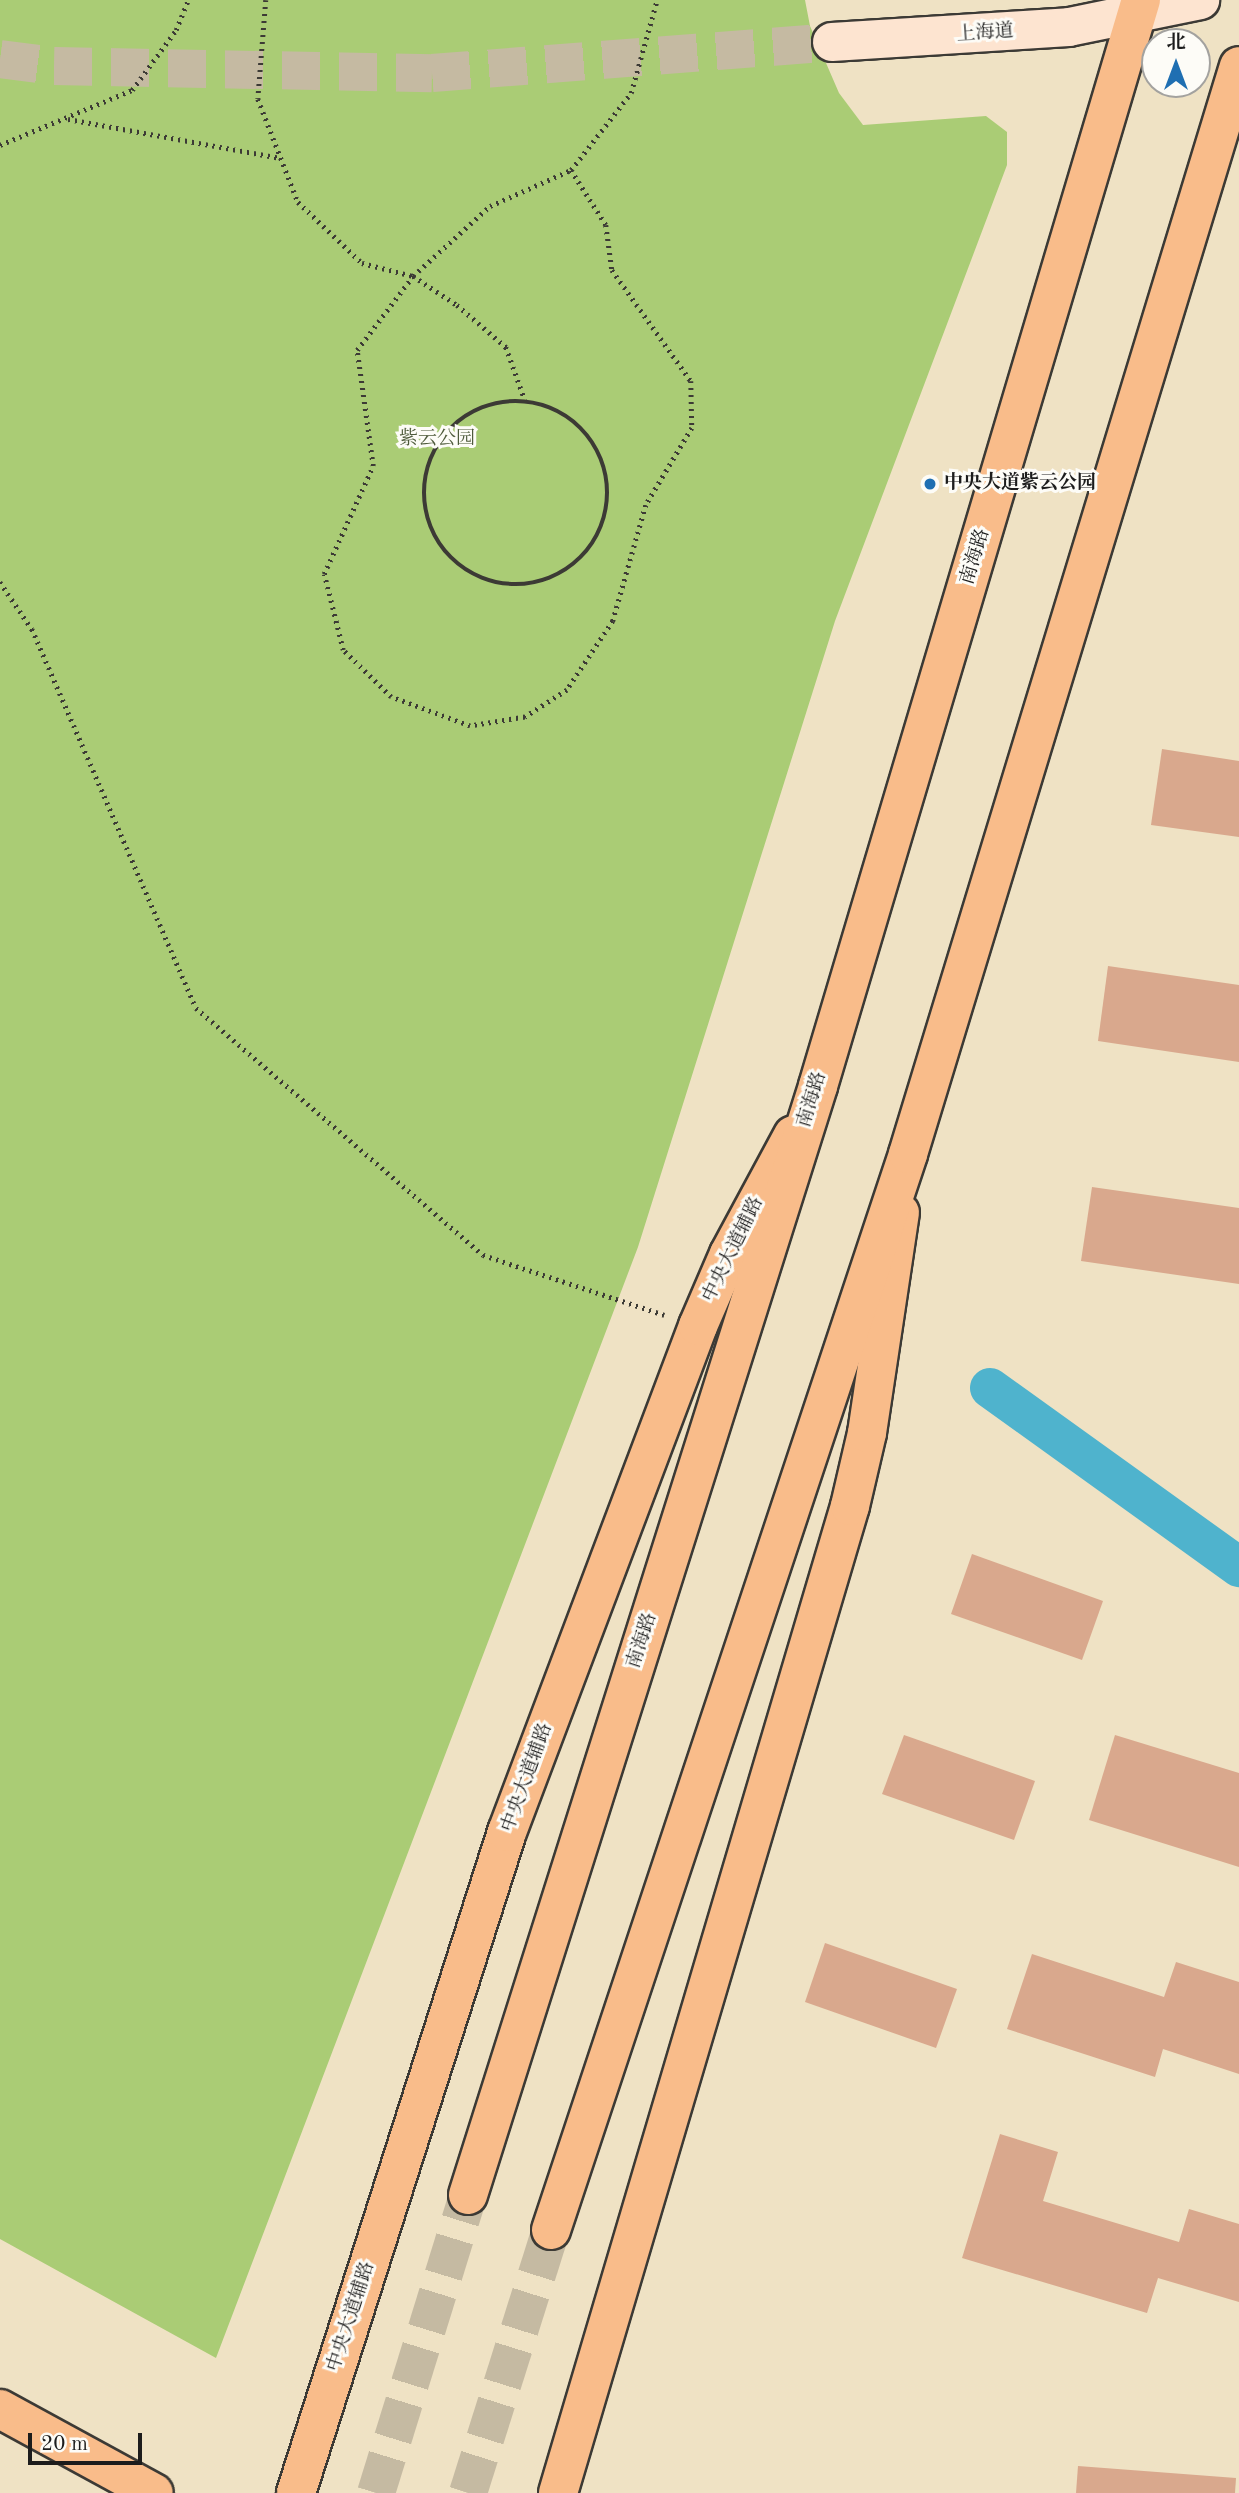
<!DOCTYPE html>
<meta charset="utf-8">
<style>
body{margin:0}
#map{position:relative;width:1239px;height:2493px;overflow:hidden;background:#efe2c4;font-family:"Old Standard TT","Noto Serif SC",serif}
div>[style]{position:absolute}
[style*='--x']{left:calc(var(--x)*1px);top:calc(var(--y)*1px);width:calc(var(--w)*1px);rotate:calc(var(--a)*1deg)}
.green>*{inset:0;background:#aacc75}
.canal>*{height:40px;margin:-20px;padding:0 20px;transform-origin:20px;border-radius:20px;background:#4fb3cd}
.building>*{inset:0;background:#d9a88d}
.secondary-tunnel>*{height:38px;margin-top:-19px;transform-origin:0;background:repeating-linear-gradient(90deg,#c5baa2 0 38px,transparent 0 57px)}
.highway-tunnel>*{height:38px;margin-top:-19px;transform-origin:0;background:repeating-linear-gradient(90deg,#c5baa2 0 38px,transparent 0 57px)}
.path>*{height:4.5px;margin-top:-2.25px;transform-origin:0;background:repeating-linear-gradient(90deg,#3c3a35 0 2px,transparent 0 7px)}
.path>.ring{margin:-2.25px;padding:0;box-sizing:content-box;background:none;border:4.5px solid #3c3a35;border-radius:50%}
.roads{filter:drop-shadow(2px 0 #3c3a35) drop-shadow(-2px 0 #3c3a35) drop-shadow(0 2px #3c3a35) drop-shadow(0 -2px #3c3a35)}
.secondary>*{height:38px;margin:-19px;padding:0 19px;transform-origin:19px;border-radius:19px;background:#fde4d0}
.primary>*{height:38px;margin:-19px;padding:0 19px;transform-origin:19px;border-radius:19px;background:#f9bc8a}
.highway>*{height:38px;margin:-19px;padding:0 19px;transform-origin:19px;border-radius:19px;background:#f9bc8a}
.dots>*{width:19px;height:19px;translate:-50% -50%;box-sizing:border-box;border:4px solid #fdfcf7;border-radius:50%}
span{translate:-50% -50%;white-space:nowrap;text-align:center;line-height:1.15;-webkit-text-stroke:6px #fdfcf7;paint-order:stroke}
.street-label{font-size:19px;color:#1c1c1c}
.park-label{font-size:19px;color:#4e5a3b}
.poi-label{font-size:19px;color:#1c1c1c;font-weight:700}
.left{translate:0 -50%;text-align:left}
.north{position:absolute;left:1141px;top:28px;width:70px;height:70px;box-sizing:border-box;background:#fdfcf7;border:2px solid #a3a29f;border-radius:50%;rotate:0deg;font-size:19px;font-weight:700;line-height:28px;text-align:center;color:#1c1c1c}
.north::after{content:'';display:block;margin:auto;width:24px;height:32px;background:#1f6fb2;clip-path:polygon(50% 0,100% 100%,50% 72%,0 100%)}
.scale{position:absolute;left:28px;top:2433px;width:114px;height:32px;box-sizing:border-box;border:4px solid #1c1c1c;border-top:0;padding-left:9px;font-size:21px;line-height:24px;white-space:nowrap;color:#1c1c1c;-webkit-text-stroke:5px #fdfcf7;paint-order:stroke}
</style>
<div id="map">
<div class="green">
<div style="clip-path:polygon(0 0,805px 0,810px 26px,839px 93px,863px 125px,986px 116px,1007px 132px,1007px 165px,835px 621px,638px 1247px,216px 2358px,0 2239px)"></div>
</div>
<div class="canal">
<div style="--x:990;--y:1388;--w:307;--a:35.7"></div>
</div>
<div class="building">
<div style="clip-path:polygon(1162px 749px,1239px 761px,1239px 837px,1151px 825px)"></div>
<div style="clip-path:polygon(1108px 966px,1239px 985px,1239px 1062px,1098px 1041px)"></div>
<div style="clip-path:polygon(1092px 1187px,1239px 1208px,1239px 1284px,1081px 1261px)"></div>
<div style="clip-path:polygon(972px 1554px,1103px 1601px,1082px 1660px,951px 1614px)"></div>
<div style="clip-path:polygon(904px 1735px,1035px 1781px,1014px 1840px,882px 1794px)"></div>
<div style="clip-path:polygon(1115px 1735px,1239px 1773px,1239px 1867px,1089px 1820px)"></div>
<div style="clip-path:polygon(825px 1943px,957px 1989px,936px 2048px,805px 2002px)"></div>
<div style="clip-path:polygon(1032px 1954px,1164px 1997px,1176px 1962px,1239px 1982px,1239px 2074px,1163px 2049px,1155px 2077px,1007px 2029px)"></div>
<div style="clip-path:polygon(1000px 2134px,1058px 2152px,1043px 2201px,1179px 2242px,1189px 2209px,1239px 2224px,1239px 2302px,1158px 2278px,1147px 2313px,962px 2258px)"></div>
<div style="clip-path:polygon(1078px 2466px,1236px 2478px,1235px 2493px,1076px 2493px)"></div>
</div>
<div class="secondary-tunnel">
<div style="--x:0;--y:59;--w:54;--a:7.4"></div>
<div style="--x:54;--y:66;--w:378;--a:1.1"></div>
<div style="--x:432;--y:73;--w:401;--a:-4.4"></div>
</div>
<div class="highway-tunnel">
<div style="--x:376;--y:2493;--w:312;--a:-72.8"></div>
<div style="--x:468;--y:2493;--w:276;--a:-72.5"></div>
</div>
<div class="path">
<div style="--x:266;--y:0;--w:99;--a:94.6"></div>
<div style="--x:258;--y:99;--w:110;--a:68.8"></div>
<div style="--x:298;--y:202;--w:88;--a:43.6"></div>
<div style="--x:362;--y:263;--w:53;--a:14.3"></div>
<div style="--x:413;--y:276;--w:53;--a:33.4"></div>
<div style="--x:457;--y:305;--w:65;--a:40.6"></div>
<div style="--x:506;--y:347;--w:56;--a:70.3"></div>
<div style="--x:68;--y:119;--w:216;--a:10.4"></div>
<div style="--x:0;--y:145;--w:143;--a:-22.6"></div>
<div style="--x:132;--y:90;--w:74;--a:-53.7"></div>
<div style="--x:176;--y:30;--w:32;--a:-68"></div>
<div style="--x:571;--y:170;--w:65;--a:57.5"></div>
<div style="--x:606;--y:225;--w:45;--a:82.4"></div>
<div style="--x:612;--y:270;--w:136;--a:54.6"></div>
<div style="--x:691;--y:381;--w:47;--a:88.8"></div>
<div style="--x:692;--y:428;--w:90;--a:120.9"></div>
<div style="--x:646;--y:505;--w:121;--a:105.9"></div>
<div style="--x:613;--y:621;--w:83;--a:123.7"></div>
<div style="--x:567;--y:690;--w:50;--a:147.3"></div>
<div style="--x:525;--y:717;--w:56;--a:170.7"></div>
<div style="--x:470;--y:726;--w:84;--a:-159.8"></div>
<div style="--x:391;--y:697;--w:67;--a:-135.6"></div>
<div style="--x:343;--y:650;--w:78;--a:-104"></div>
<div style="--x:324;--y:574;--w:119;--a:-65.6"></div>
<div style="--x:373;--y:466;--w:117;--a:-97.9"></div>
<div style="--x:357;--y:350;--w:93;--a:-52.9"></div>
<div style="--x:413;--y:276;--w:104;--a:-42.3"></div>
<div style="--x:490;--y:206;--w:89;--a:-24"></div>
<div style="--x:571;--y:170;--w:98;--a:-52.1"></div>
<div style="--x:631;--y:93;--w:97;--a:-74.4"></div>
<div class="ring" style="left:424px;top:401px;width:179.5px;height:179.5px"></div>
<div style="--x:0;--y:582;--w:57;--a:55.8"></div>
<div style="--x:32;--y:629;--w:413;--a:66.6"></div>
<div style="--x:196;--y:1008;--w:379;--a:40.7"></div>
<div style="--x:483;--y:1255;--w:191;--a:18.3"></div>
</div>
<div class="roads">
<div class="secondary">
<div style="--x:832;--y:42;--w:237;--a:-3.6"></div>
<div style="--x:1069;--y:27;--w:134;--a:-11.6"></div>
</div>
<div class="primary">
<div style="--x:0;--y:2409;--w:175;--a:28.6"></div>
<div style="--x:296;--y:2493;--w:694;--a:-72.3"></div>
<div style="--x:507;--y:1832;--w:541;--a:-69.32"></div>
<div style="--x:698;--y:1326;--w:78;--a:-66.7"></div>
<div style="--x:729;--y:1254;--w:135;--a:-61.7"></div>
<div style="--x:558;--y:2493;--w:1029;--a:-73.52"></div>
<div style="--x:850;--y:1506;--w:75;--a:-76.9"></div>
<div style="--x:867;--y:1433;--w:223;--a:-81.5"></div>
</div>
<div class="highway">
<div style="--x:468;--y:2195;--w:1163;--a:-72.48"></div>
<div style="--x:818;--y:1086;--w:1133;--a:-73.44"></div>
<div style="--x:551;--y:2230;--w:1134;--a:-71.64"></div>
<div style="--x:908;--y:1154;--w:1137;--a:-73.08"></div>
</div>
</div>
<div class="dots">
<div style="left:930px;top:484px;background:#1f6fb2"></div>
</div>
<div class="street-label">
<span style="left:985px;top:34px;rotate:-4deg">上海道</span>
<span style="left:976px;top:557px;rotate:-73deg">南海路</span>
<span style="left:813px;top:1100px;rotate:-73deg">南海路</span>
<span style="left:734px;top:1250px;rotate:-64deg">中央大道辅路</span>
<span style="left:643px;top:1641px;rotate:-72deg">南海路</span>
<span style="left:528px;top:1778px;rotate:-70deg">中央大道辅路</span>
<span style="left:352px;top:2317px;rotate:-72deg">中央大道辅路</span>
</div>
<div class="park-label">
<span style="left:437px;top:440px">紫云公园</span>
</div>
<div class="poi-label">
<span class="left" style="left:944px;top:484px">中央大道紫云公园</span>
</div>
<div class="north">北</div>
<div class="scale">20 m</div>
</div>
